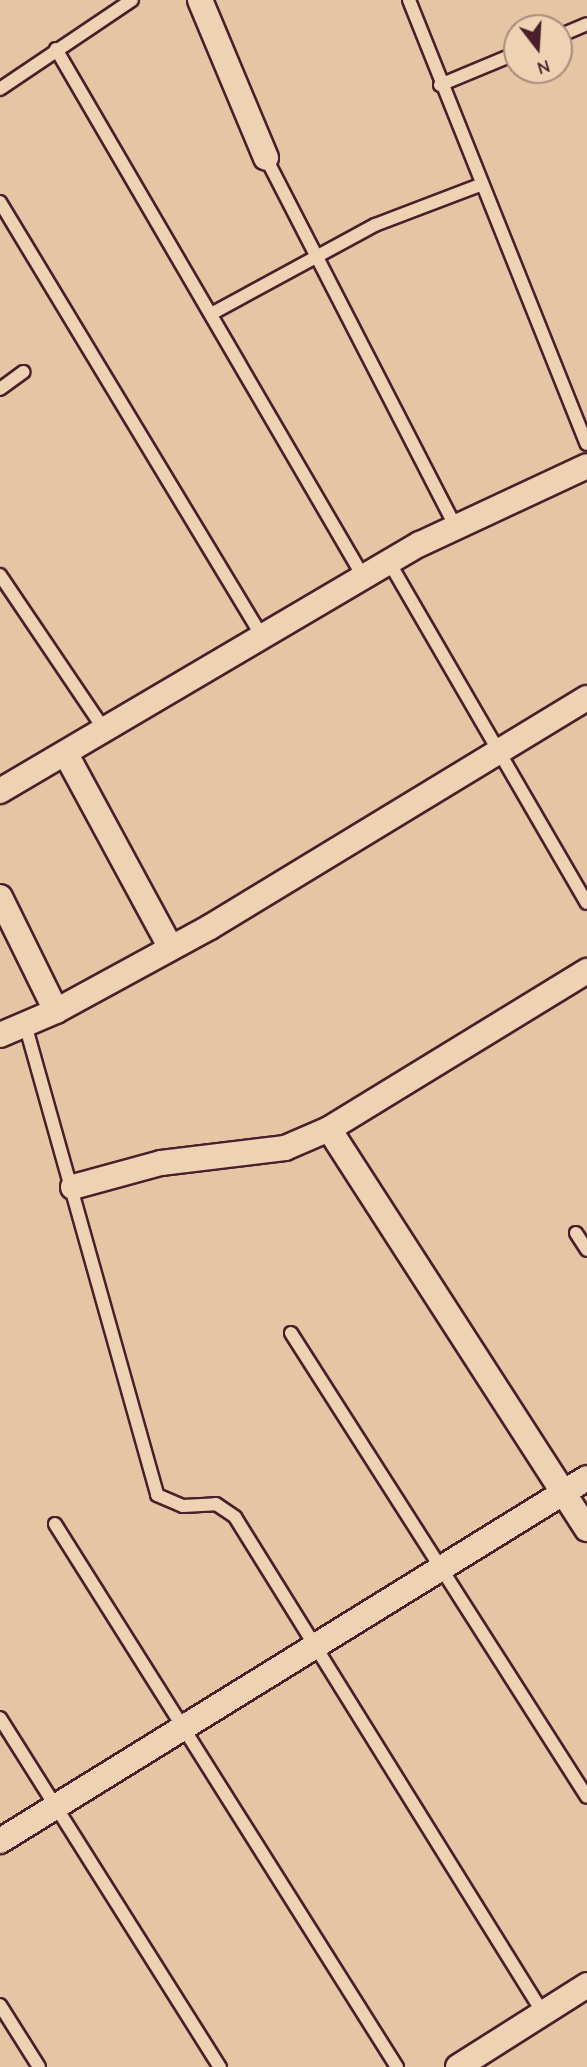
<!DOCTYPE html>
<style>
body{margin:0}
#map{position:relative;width:587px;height:2067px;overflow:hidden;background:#e4c6a5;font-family:"Comic Neue",sans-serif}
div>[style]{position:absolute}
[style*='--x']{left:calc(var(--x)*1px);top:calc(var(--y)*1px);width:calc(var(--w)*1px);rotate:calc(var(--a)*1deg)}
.roads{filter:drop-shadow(2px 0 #4a1f2b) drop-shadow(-2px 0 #4a1f2b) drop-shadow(0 2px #4a1f2b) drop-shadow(0 -2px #4a1f2b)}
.lane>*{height:12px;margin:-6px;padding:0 6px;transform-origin:6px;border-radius:6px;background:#edd2b4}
.street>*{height:24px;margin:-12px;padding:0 12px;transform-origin:12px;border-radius:12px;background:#edd2b4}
span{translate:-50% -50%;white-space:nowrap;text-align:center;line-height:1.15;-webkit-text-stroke:6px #edd2b4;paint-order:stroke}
.north{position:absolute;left:503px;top:14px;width:70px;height:70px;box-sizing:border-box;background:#edd2b4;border:2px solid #ac8a7d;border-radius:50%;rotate:163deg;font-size:19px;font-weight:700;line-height:28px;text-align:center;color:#4a1f2b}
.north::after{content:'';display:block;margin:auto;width:24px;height:32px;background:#4a1f2b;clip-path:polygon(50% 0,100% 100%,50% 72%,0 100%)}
</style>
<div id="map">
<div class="roads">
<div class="lane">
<div style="--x:409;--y:0;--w:478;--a:68.2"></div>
<div style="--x:559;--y:36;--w:30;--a:-23"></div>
<div style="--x:56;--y:49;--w:612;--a:59.79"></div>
<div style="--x:440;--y:85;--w:83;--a:-22.6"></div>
<div style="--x:0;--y:89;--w:159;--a:-34"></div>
<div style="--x:266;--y:158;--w:415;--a:62.8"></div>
<div style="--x:0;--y:202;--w:509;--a:58.9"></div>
<div style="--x:211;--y:314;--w:187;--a:-28.5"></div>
<div style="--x:375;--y:225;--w:112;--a:-20.9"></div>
<div style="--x:0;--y:389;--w:29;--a:-36"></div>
<div style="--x:389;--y:562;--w:394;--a:59.9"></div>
<div style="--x:0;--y:575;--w:189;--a:56"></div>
<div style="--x:25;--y:1024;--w:489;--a:74.3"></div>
<div style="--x:157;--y:1495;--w:28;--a:23"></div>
<div style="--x:183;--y:1506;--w:33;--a:-3"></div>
<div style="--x:216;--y:1504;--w:23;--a:34"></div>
<div style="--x:235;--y:1517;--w:584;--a:58.16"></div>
<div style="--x:576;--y:1233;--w:20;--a:57"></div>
<div style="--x:291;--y:1333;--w:550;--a:57.46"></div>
<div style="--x:55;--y:1524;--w:642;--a:57.8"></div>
<div style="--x:0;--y:1718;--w:413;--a:57.8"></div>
<div style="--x:0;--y:2005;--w:73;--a:57.8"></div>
</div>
<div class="street">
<div style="--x:200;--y:0;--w:171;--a:67.3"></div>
<div style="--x:67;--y:756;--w:218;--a:61.6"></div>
<div style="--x:0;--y:791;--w:487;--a:-30.5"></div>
<div style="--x:420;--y:544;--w:184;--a:-25"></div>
<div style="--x:0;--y:897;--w:127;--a:63.8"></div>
<div style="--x:0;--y:1035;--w:61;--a:-23.2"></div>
<div style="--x:56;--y:1011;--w:175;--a:-28.6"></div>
<div style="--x:210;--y:927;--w:441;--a:-31.3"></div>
<div style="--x:329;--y:1129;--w:476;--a:57.2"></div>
<div style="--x:73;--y:1187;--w:91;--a:-15.3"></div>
<div style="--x:161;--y:1163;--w:125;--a:-6.9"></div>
<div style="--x:285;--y:1148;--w:48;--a:-23.4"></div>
<div style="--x:329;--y:1129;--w:303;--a:-31.5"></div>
<div style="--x:0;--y:1841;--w:690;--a:-31.73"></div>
<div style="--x:458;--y:2067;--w:153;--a:-32.4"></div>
</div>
</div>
<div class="north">N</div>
</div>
